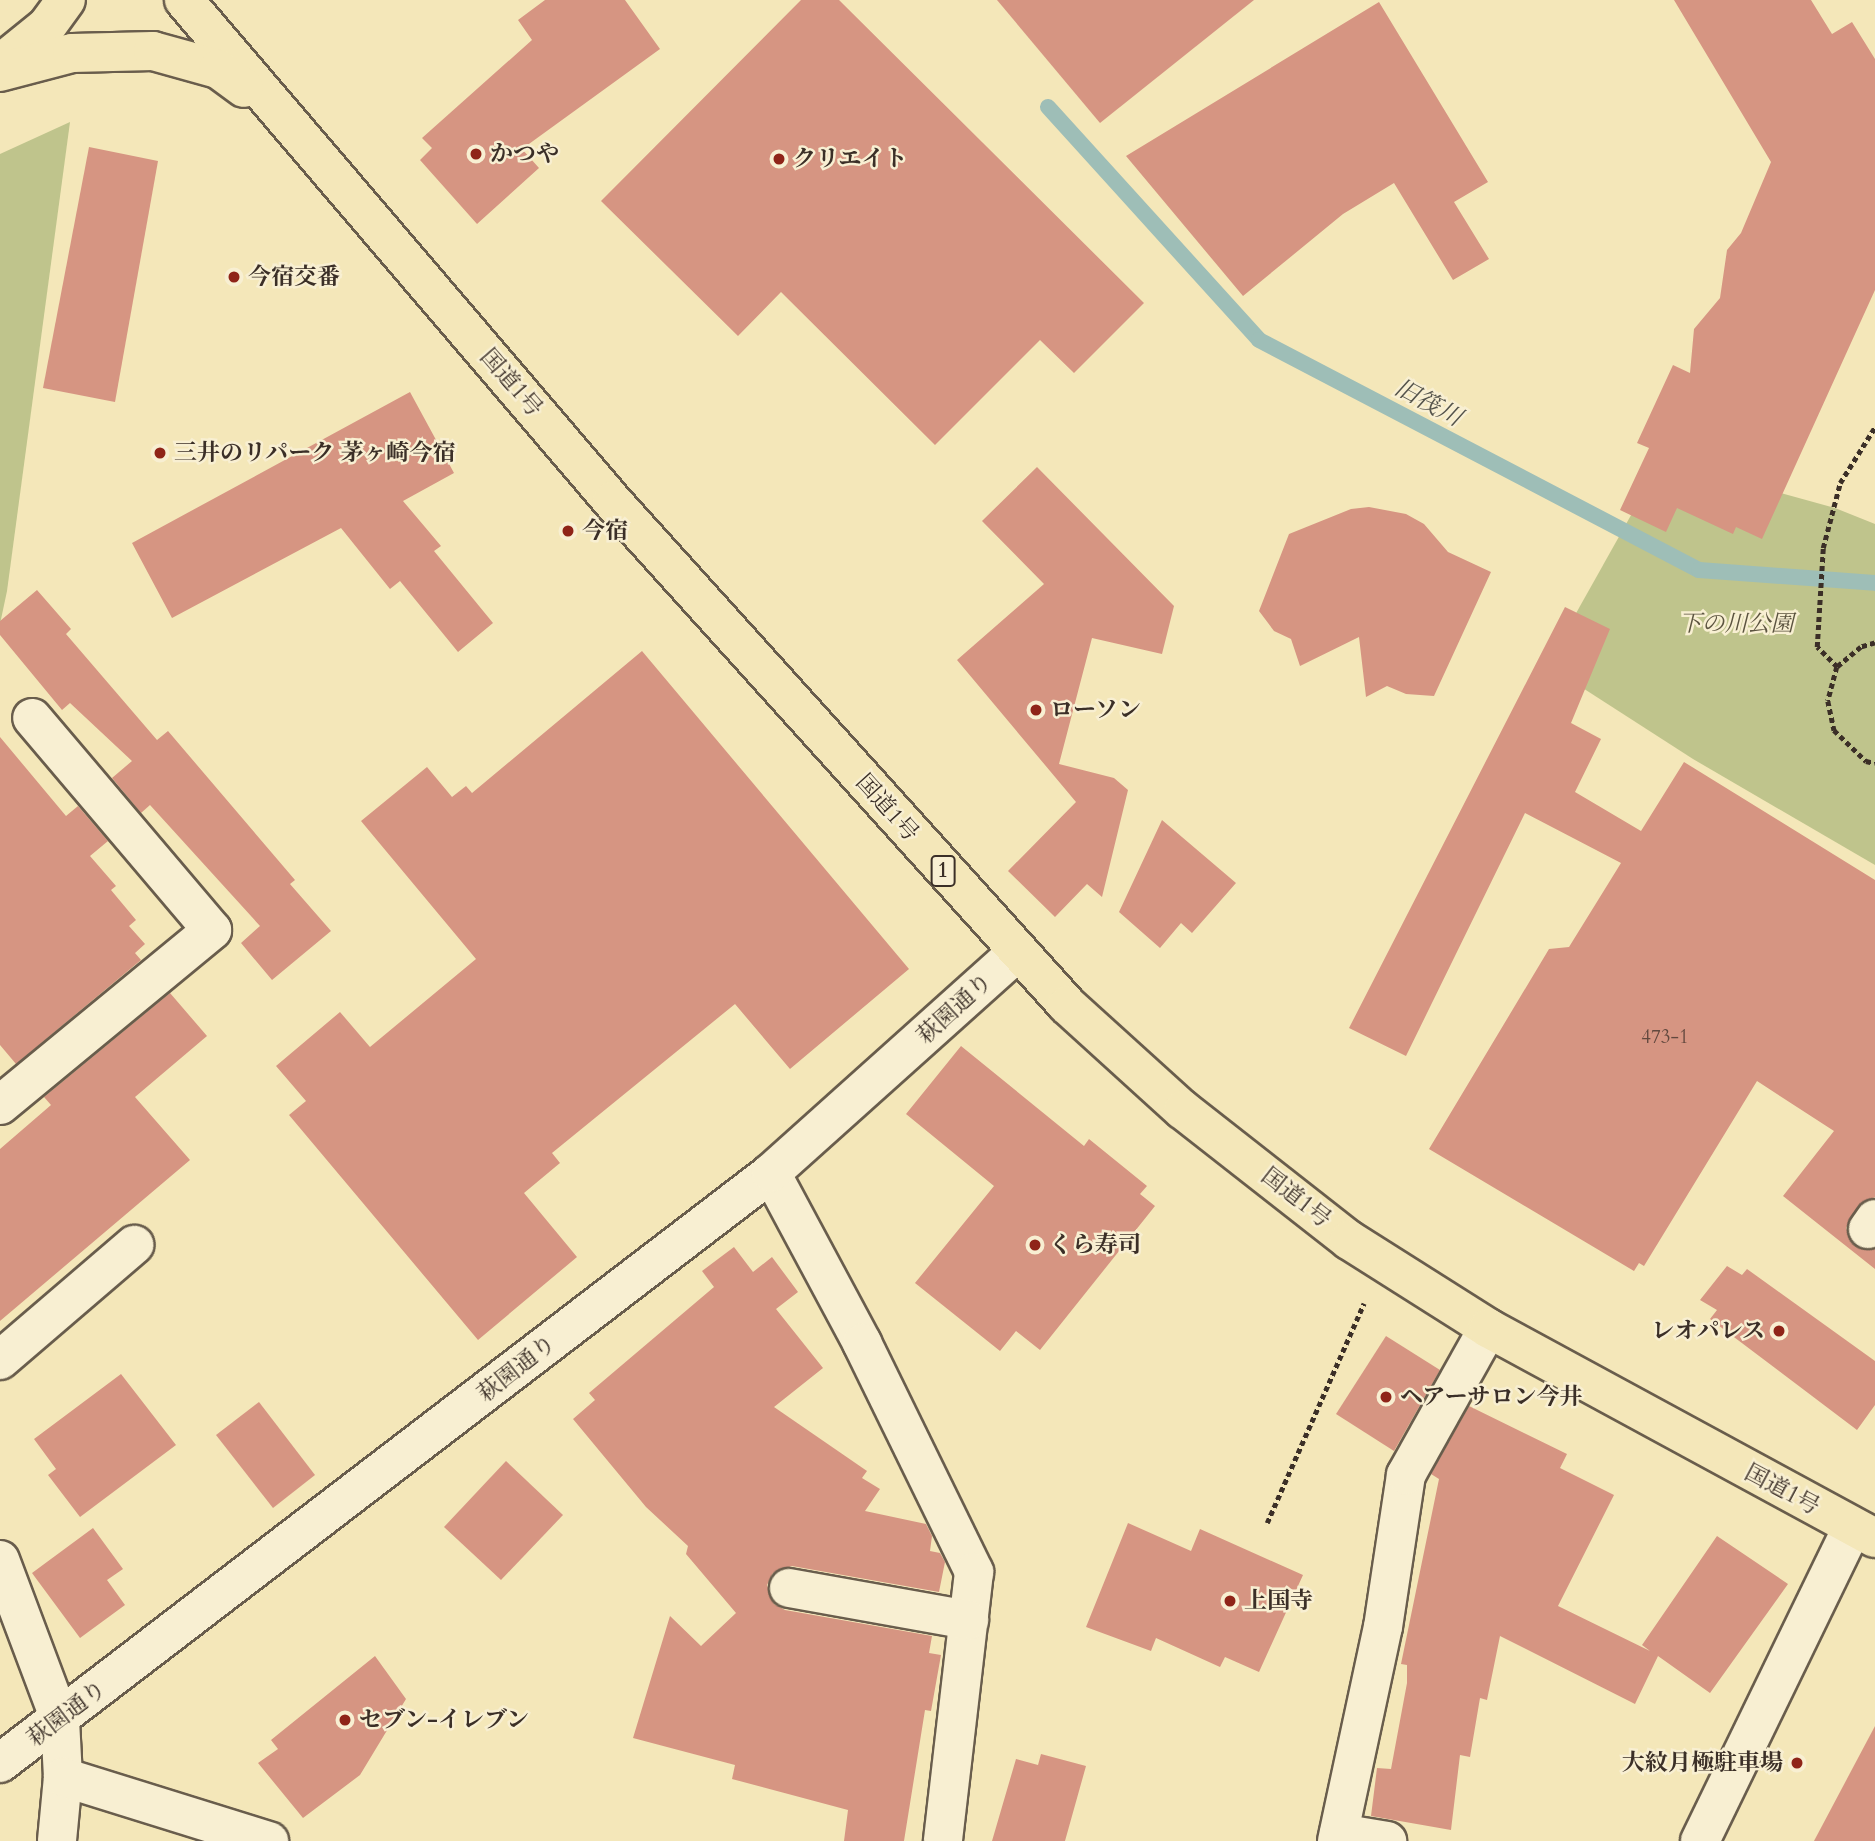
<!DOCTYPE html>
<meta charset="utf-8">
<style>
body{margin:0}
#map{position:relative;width:1875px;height:1841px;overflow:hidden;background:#f4e7b9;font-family:Cardo,"Noto Serif JP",serif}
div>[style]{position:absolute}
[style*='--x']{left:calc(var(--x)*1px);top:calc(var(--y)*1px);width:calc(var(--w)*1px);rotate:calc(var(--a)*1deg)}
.green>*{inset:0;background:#bfc48c}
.stream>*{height:16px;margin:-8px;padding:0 8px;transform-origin:8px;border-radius:8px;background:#9ebeb7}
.building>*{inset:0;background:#d69582}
.path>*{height:4.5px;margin-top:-2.25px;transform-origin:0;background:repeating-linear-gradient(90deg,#3b2f27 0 5px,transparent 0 8.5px)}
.roads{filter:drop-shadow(2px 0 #695d4c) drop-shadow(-2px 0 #695d4c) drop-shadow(0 2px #695d4c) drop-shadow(0 -2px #695d4c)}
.minor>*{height:38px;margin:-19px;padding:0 19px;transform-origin:19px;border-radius:19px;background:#f8efd2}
.highway>*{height:38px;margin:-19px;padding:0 19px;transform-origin:19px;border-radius:19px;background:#f4e7b9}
.dots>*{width:19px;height:19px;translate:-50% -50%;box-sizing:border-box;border:4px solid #f8efd2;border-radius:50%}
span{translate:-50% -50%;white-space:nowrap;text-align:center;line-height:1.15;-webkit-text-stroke:5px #f8efd2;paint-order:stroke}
.number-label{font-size:19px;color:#62483e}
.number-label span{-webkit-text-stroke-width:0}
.shield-label span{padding:2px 5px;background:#f8efd2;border:2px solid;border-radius:5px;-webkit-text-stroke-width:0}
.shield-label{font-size:21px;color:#3b2f27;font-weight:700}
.poi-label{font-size:23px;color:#3b2f27;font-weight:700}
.left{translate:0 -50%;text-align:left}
.right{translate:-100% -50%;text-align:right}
.street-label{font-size:23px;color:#3b2f27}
.park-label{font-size:23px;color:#5c5440;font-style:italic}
.water-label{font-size:24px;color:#54534b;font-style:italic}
</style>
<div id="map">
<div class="green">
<div style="clip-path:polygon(70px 122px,7px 591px,0 624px,0 154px)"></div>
<div style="clip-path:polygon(1662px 460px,1835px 508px,1875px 524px,1875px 865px,1693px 759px,1547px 665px)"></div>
</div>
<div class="stream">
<div style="--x:1048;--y:107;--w:314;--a:47.8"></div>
<div style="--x:1259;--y:340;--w:496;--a:27.6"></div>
<div style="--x:1699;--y:570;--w:176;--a:4.2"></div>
</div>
<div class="building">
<div style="clip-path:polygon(545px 0,625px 0,660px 49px,522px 149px,539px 168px,477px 224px,420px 160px,432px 148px,422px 138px,532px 40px,518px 20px)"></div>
<div style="clip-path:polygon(801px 0,839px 0,1144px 303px,1074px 373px,1040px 340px,935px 445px,781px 292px,738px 336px,601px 201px)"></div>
<div style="clip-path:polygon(997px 0,1254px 0,1100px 123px)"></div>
<div style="clip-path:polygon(1674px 0,1811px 0,1832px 34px,1852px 22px,1875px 59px,1875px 290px,1762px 539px,1736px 527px,1733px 534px,1677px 508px,1666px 532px,1620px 510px,1649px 448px,1637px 443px,1673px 365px,1690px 373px,1694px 329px,1720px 298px,1727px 250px,1741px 233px,1771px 162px)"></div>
<div style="clip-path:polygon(1379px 2px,1488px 182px,1454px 202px,1489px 259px,1453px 280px,1394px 183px,1343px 214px,1243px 296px,1126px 156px)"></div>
<div style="clip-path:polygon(89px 147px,158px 161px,115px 402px,43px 388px)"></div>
<div style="clip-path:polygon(410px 392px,454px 473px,403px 501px,441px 546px,434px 551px,493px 623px,458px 652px,400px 581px,390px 589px,341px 528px,172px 618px,132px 543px)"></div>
<div style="clip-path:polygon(1037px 467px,1174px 606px,1162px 654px,1092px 638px,1059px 764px,1114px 778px,1128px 790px,1102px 897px,1087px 884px,1055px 917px,1008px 871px,1076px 802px,957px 660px,1044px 584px,982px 521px)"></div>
<div style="clip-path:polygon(1369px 507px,1406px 514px,1424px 524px,1448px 552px,1491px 572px,1434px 696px,1406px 694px,1387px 686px,1366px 697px,1359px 637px,1300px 666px,1291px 639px,1274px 631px,1259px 611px,1289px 534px,1351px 509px)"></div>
<div style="clip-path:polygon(37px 590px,71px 629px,66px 634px,157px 740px,168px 731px,295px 880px,290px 884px,331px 931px,272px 980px,241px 943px,260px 926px,150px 805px,141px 813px,112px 778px,132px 761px,70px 703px,62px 710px,0 635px,0 621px)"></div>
<div style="clip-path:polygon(1565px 607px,1610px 629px,1571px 723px,1601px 739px,1575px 792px,1641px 831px,1684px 762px,1875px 880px,1875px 1197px,1858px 1206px,1846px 1228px,1855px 1246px,1875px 1249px,1875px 1269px,1783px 1196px,1834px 1131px,1757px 1081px,1644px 1266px,1639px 1263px,1634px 1271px,1429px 1149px,1549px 949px,1569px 947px,1621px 863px,1525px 813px,1406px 1056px,1349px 1028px)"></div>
<div style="clip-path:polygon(642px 651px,909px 969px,790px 1069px,735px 1004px,552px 1153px,560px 1163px,524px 1193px,577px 1257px,478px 1340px,289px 1115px,306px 1101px,276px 1066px,340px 1012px,370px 1047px,476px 959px,361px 821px,427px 767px,452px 797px,466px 786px,472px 793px)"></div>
<div style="clip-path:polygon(0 737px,66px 816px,78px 806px,108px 841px,90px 856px,116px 886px,111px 890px,136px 920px,129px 926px,145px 944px,135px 953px,141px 960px,16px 1064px,0 1045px)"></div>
<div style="clip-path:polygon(1162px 820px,1236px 883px,1192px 933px,1181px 923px,1160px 948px,1119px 912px)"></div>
<div style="clip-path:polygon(170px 993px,207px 1036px,135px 1097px,190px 1160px,0 1321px,0 1149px,51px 1105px,44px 1097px)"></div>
<div style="clip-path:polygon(961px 1046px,1084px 1146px,1089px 1139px,1147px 1186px,1140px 1194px,1155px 1206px,1040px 1350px,1016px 1331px,1000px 1351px,915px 1283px,994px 1186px,906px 1114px)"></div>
<div style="clip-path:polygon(734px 1247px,753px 1272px,772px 1257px,798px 1292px,776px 1309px,823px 1368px,774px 1407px,867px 1471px,862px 1478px,880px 1489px,865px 1511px,926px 1524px,932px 1536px,930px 1551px,940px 1553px,945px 1562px,939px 1592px,792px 1566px,773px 1573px,767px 1585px,774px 1604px,785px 1610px,932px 1636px,929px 1653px,941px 1655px,931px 1711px,925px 1710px,904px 1841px,844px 1841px,848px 1810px,732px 1779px,735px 1765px,633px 1738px,670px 1616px,701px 1646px,736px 1613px,686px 1554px,688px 1546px,646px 1507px,573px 1419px,595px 1400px,589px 1393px,714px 1287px,702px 1271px)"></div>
<div style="clip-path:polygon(1727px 1266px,1742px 1275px,1747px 1269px,1875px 1361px,1875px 1405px,1857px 1430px,1710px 1319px,1717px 1310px,1700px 1300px)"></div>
<div style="clip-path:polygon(1386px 1336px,1440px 1370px,1394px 1451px,1336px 1414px)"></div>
<div style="clip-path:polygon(121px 1374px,176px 1445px,80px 1517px,48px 1475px,56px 1469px,34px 1439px)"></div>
<div style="clip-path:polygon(259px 1402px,315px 1475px,273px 1508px,216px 1435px)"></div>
<div style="clip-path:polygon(1469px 1406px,1567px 1454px,1560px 1468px,1614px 1495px,1558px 1606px,1650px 1651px,1642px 1645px,1717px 1536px,1788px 1584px,1710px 1693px,1658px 1656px,1635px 1704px,1500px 1636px,1487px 1700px,1480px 1698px,1470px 1757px,1460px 1755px,1451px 1830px,1371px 1816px,1377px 1768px,1391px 1769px,1407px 1683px,1407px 1665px,1401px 1664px,1439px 1479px,1431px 1474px)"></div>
<div style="clip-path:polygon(506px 1461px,563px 1515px,501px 1580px,444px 1527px)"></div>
<div style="clip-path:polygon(1128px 1523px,1191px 1551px,1200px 1529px,1303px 1575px,1259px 1672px,1225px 1657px,1220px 1667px,1156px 1638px,1151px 1651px,1086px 1627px)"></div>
<div style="clip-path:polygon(93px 1528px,123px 1569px,107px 1580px,125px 1605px,80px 1638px,32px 1573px)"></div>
<div style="clip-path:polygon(375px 1656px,406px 1699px,360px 1775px,303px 1818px,258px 1763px,278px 1749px,271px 1740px)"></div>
<div style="clip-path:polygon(1875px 1726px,1875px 1841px,1814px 1841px)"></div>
<div style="clip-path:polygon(1041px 1754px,1086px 1766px,1065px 1841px,992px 1841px,1016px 1759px,1038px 1765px)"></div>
</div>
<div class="path">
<div style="--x:1875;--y:643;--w:15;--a:164"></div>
<div style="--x:1861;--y:647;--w:31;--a:140"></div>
<div style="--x:1837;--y:667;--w:35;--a:105"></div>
<div style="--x:1828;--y:701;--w:30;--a:78"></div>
<div style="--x:1834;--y:730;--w:45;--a:44.1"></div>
<div style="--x:1866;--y:761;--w:9;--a:13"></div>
<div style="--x:1837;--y:667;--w:28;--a:-135"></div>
<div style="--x:1817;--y:647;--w:99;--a:-86.5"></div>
<div style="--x:1823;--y:548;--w:67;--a:-75.3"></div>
<div style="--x:1840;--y:483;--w:66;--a:-58"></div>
<div style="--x:1267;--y:1523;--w:240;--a:-66.2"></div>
</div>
<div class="roads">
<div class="minor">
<div style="--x:0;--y:1105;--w:275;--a:-39.5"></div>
<div style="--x:212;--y:930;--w:278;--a:-130.3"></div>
<div style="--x:771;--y:1173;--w:193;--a:61.8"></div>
<div style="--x:862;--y:1343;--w:255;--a:63.9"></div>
<div style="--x:974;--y:1572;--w:271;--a:96.6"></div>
<div style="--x:1868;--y:1229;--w:12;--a:-55"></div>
<div style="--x:0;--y:1360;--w:177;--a:-40.6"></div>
<div style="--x:0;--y:1560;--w:171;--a:69.4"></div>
<div style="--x:60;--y:1720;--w:57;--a:87"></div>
<div style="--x:63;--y:1777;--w:64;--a:95.4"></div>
<div style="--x:789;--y:1588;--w:183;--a:10.1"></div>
<div style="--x:0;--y:1763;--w:971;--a:-37.42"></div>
<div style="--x:771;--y:1173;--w:329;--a:-41.9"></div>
<div style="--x:63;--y:1777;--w:216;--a:17.3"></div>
<div style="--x:1339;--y:1833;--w:49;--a:9.5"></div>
<div style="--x:1337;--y:1841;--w:219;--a:-77.9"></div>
<div style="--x:1383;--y:1627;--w:154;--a:-81.4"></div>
<div style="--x:1406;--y:1475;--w:168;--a:-60.8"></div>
<div style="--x:1700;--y:1841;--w:348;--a:-64.1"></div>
</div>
<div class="highway">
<div style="--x:184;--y:0;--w:659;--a:49.49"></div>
<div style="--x:612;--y:501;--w:679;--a:47.92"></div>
<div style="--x:1067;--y:1005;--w:156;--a:42.2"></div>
<div style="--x:1183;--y:1110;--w:211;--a:38.1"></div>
<div style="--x:1349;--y:1240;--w:165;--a:32.3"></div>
<div style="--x:1488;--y:1328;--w:440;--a:28.5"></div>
<div style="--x:0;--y:64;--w:60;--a:-39"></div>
<div style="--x:47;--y:26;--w:32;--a:-54"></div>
<div style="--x:0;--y:72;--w:74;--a:-14.8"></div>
<div style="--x:72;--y:53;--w:81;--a:-1.4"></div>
<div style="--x:153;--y:51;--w:67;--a:15.5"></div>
<div style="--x:218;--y:69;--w:32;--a:36"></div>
</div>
</div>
<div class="dots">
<div style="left:476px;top:154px;background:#8f2418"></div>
<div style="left:779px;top:159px;background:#8f2418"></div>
<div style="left:234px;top:277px;background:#8f2418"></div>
<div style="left:160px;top:453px;background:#8f2418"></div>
<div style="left:568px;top:531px;background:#8f2418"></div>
<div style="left:1036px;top:710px;background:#8f2418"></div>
<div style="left:1035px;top:1245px;background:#8f2418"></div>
<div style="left:1779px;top:1331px;background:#8f2418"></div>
<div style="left:1386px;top:1397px;background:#8f2418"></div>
<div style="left:1230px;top:1601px;background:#8f2418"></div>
<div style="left:345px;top:1720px;background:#8f2418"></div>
<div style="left:1797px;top:1763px;background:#8f2418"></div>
</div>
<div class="number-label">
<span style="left:1665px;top:1038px">473-1</span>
</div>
<div class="shield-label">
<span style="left:943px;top:871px">1</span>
</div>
<div class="poi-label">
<span class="left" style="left:490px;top:154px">かつや</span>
<span class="left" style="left:793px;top:159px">クリエイト</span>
<span class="left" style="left:248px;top:277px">今宿交番</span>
<span class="left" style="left:174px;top:453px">三井のリパーク 茅ヶ崎今宿</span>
<span class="left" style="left:582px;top:531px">今宿</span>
<span class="left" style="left:1050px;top:710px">ローソン</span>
<span class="left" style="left:1049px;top:1245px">くら寿司</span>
<span class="right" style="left:1765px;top:1331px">レオパレス</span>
<span class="left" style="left:1400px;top:1397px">ヘアーサロン今井</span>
<span class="left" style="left:1244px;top:1601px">上国寺</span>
<span class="left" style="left:359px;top:1720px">セブン-イレブン</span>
<span class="right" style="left:1783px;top:1763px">大紋月極駐車場</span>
</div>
<div class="street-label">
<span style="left:511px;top:383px;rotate:49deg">国道1号</span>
<span style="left:887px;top:808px;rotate:48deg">国道1号</span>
<span style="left:955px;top:1009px;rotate:-42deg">萩園通り</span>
<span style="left:1296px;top:1198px;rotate:38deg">国道1号</span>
<span style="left:517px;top:1369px;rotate:-38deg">萩園通り</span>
<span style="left:1782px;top:1490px;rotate:28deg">国道1号</span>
<span style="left:67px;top:1714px;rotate:-37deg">萩園通り</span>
</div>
<div class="park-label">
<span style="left:1736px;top:624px">下の川公園</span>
</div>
<div class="water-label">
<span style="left:1428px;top:403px;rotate:28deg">旧筏川</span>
</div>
</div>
